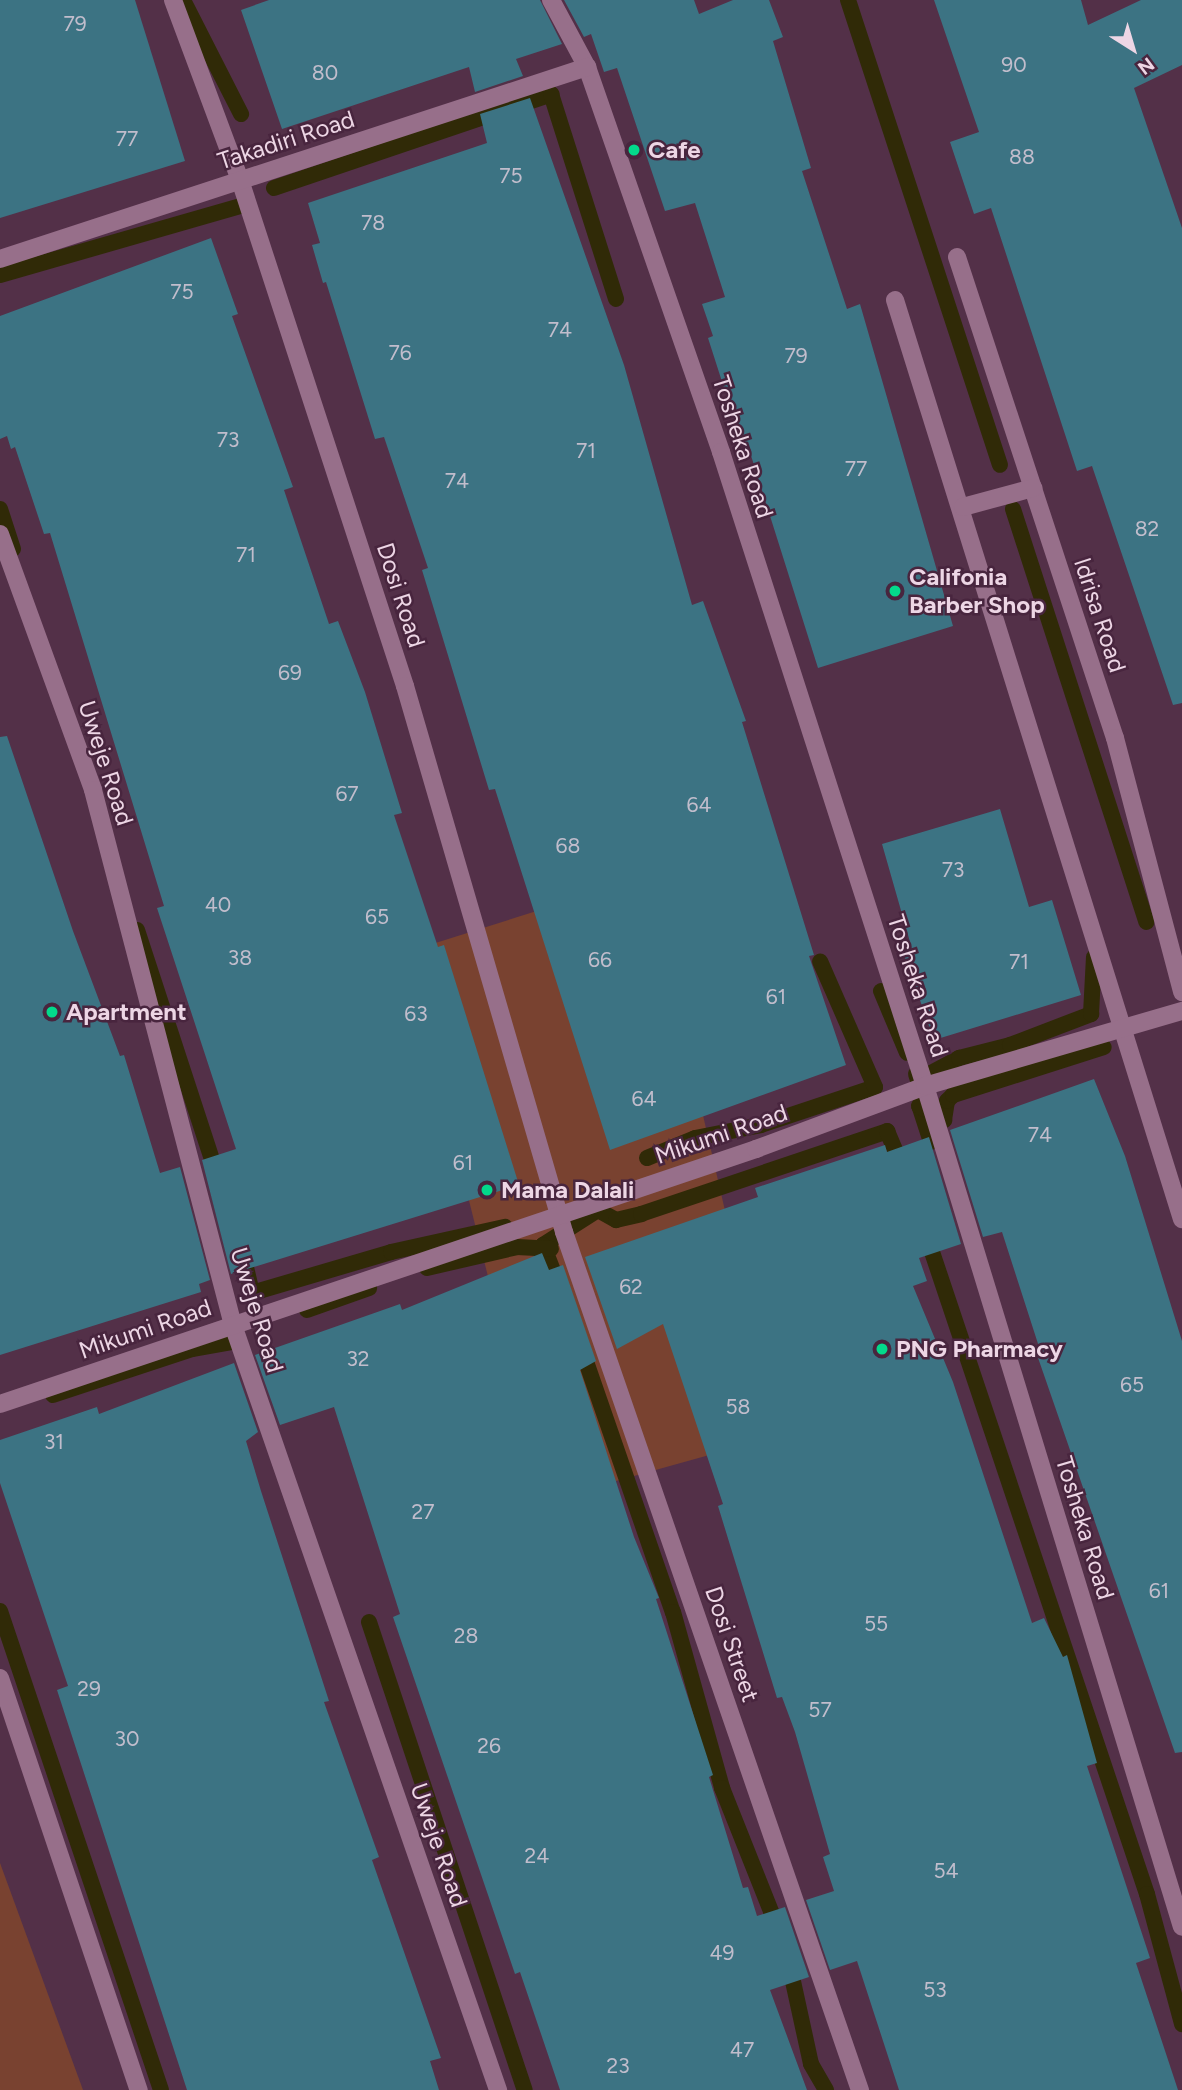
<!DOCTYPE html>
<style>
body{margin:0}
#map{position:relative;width:1182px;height:2090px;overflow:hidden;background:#533048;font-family:Figtree,sans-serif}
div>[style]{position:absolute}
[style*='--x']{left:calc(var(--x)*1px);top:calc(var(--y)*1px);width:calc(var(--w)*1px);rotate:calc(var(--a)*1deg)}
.green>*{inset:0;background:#794230}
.stream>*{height:16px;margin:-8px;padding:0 8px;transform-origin:8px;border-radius:8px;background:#302a07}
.building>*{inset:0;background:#3c7383}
.minor>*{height:18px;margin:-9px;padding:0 9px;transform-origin:9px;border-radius:9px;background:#976f8a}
.dots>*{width:19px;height:19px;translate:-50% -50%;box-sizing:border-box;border:4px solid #48253e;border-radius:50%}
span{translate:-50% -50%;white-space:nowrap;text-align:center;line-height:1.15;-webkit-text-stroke:5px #48253e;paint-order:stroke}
.number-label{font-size:21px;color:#c1bdcc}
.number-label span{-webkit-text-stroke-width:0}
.street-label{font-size:24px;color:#edd6e5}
.poi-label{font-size:24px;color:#edd6e5;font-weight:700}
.left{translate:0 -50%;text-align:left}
.north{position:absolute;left:1098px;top:14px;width:70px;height:70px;-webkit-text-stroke:5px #48253e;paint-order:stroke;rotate:143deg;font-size:19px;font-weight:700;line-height:28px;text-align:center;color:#edd6e5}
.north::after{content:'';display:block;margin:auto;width:24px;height:32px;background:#edd6e5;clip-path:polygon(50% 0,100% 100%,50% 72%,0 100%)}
</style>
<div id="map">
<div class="green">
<div style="clip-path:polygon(600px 891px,678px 1007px,777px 1436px,548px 1500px,539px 1481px,407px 952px)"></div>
<div style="clip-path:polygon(0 1863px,83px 2090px,0 2090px)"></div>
</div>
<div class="stream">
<div style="--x:183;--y:0;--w:128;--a:63"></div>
<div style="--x:848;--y:0;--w:489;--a:71.9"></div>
<div style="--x:274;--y:188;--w:293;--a:-18.7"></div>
<div style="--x:551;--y:94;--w:215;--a:72.4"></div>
<div style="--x:0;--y:275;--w:257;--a:-16"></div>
<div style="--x:0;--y:509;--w:42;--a:72"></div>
<div style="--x:1013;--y:509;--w:434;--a:72.1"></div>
<div style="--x:137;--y:930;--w:258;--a:71.9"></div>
<div style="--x:881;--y:991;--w:67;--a:67.2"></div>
<div style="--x:916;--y:1074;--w:6;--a:72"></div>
<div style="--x:918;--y:1080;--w:47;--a:-28.2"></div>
<div style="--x:959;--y:1058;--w:53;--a:-14.3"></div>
<div style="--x:1010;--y:1045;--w:87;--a:-20.9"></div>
<div style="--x:1091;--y:1014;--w:57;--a:-87"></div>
<div style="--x:931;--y:1142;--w:38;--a:-108"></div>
<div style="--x:919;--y:1106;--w:29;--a:29"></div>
<div style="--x:944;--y:1120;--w:19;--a:-81"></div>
<div style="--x:947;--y:1101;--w:8;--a:-45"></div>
<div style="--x:953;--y:1095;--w:158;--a:-17.6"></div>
<div style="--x:647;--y:1158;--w:52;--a:-22.6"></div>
<div style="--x:695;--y:1138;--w:67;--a:-11.1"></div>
<div style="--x:761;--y:1125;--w:120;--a:-18.4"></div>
<div style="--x:875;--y:1087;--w:137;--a:-113.6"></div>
<div style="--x:926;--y:1234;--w:696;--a:71.49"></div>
<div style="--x:1147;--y:1894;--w:135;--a:74.9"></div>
<div style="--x:543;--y:1245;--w:65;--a:-32.5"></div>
<div style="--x:598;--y:1210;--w:21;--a:29"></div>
<div style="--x:616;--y:1220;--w:26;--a:-13"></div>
<div style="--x:641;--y:1214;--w:260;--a:-18.6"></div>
<div style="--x:887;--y:1131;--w:39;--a:67"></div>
<div style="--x:543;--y:1245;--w:44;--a:68.7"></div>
<div style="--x:242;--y:1250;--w:44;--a:76.9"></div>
<div style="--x:252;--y:1293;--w:145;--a:-16.4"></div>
<div style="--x:391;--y:1252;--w:117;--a:-12.4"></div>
<div style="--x:427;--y:1268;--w:92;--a:-13.1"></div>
<div style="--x:517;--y:1247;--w:34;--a:3"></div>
<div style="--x:307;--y:1310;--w:66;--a:-19.5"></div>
<div style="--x:581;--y:1347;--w:281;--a:70.9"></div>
<div style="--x:673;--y:1612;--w:183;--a:74.4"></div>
<div style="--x:722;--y:1788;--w:154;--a:68.3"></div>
<div style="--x:53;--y:1395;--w:146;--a:-18.3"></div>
<div style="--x:192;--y:1349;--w:47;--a:-9.9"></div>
<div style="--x:0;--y:1611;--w:505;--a:71.42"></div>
<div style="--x:369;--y:1622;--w:493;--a:71.6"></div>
<div style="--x:789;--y:1963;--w:103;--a:77.7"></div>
<div style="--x:811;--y:2064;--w:30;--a:60"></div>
</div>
<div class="building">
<div style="clip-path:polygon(0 0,135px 0,185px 161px,0 218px)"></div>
<div style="clip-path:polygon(269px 0,540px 0,562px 44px,516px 59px,523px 76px,475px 92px,469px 67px,282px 129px,241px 10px)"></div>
<div style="clip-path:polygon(564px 0,694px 0,699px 14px,733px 0,769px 0,783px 37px,773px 41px,811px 168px,802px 171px,847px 309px,860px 304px,953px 626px,818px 668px,747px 443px,742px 444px,708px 338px,713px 336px,702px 304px,725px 297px,695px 203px,665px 211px,617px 68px,604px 72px,591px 34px,584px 37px)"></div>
<div style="clip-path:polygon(934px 0,1081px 0,1088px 25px,1141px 0,1182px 0,1182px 65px,1134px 88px,1182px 228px,1182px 703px,1173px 705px,1092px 466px,1077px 471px,991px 208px,974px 214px,950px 142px,979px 132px)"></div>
<div style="clip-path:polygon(530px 98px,624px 365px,692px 605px,703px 601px,746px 721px,742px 722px,814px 955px,809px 956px,846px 1065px,610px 1150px,495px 789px,489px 790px,422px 570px,428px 568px,384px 437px,375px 439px,326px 282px,323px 283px,312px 245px,320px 243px,308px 203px,487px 143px,480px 114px)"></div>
<div style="clip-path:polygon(211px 238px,238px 314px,232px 316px,293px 487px,284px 490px,329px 624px,338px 621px,365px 692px,402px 813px,394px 815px,438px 947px,444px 945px,519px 1185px,231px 1274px,202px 1160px,236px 1149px,157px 908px,164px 906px,50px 533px,44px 534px,15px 447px,11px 449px,7px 436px,0 439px,0 316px)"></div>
<div style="clip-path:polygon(7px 736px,73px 931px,120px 1056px,124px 1055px,160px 1173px,180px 1167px,210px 1280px,199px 1284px,201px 1292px,0 1355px,0 737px)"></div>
<div style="clip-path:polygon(1000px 809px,1029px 907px,1052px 900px,1081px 995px,934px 1040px,903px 952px,912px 949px,882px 844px)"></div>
<div style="clip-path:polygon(1094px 1079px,1125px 1156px,1182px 1341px,1182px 1752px,1175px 1753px,1036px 1352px,1040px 1350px,1002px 1232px,983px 1237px,950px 1130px)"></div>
<div style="clip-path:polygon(929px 1137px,961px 1244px,919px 1258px,927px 1281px,913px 1286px,953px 1382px,1032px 1623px,1044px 1618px,1063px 1657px,1067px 1655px,1097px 1763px,1087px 1766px,1150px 1958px,1136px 1963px,1178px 2090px,899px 2090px,857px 1961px,830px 1970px,806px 1900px,834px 1891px,823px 1857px,830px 1854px,795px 1732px,782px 1697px,777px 1698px,718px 1506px,723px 1504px,663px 1324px,617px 1349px,585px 1257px,758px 1197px,755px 1188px,885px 1145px,887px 1152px)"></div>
<div style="clip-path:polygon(542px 1253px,549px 1270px,563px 1265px,596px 1361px,580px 1370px,634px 1537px,659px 1598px,656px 1599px,713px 1775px,709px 1777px,743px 1888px,748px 1887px,757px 1916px,785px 1907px,809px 1977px,770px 1990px,807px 2090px,560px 2090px,520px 1972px,515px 1974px,393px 1617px,400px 1614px,334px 1407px,280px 1425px,255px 1355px,400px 1304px,402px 1310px)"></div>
<div style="clip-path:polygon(234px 1363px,258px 1432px,246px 1441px,261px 1491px,329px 1701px,324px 1702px,379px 1857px,372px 1860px,441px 2058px,430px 2061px,439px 2090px,187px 2090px,57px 1690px,68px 1686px,0 1483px,0 1440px,97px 1407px,99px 1414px)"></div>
</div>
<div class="minor">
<div style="--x:173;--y:0;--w:192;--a:69.6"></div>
<div style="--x:240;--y:180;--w:532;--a:71.94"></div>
<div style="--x:405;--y:686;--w:569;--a:73.76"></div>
<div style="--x:564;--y:1232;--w:908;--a:70.97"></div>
<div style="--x:551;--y:0;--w:76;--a:61.8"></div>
<div style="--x:587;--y:67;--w:408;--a:70.8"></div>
<div style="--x:721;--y:452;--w:666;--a:72.16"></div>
<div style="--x:925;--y:1086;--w:879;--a:73.01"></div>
<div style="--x:957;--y:257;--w:506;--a:71.82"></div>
<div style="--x:1115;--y:738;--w:263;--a:75.2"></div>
<div style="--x:0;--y:259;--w:618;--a:-18.11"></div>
<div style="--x:895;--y:300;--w:963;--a:72.66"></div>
<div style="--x:963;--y:507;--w:73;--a:-15.2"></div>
<div style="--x:0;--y:534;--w:272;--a:70"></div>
<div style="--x:93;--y:790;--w:553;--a:75.34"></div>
<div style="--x:233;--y:1325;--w:810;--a:70.89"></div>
<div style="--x:0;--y:1404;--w:798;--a:-18.64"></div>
<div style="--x:756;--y:1149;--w:180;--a:-20.4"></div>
<div style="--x:925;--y:1086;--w:268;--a:-16.3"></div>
<div style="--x:0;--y:1678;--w:435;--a:71.4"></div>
</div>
<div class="dots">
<div style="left:634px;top:150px;background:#03d98b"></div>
<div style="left:895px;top:591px;background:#03d98b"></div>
<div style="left:52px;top:1012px;background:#03d98b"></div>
<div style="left:487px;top:1190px;background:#03d98b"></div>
<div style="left:882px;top:1349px;background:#03d98b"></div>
</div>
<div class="number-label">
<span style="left:75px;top:24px">79</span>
<span style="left:1014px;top:65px">90</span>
<span style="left:325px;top:73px">80</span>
<span style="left:127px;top:139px">77</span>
<span style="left:1022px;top:157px">88</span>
<span style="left:511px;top:176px">75</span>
<span style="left:373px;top:223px">78</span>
<span style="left:182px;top:292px">75</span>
<span style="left:560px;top:330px">74</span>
<span style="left:400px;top:353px">76</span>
<span style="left:796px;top:356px">79</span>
<span style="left:228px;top:440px">73</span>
<span style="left:586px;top:451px">71</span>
<span style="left:856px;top:469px">77</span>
<span style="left:457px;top:481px">74</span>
<span style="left:1147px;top:529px">82</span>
<span style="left:246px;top:555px">71</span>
<span style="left:290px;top:673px">69</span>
<span style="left:347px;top:794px">67</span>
<span style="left:699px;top:805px">64</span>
<span style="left:568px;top:846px">68</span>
<span style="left:953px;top:870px">73</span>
<span style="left:218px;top:905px">40</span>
<span style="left:377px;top:917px">65</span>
<span style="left:240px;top:958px">38</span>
<span style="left:600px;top:960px">66</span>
<span style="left:1019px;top:962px">71</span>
<span style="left:776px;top:997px">61</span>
<span style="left:416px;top:1014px">63</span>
<span style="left:644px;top:1099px">64</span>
<span style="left:1040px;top:1135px">74</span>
<span style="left:463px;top:1163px">61</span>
<span style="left:631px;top:1287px">62</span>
<span style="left:358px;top:1359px">32</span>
<span style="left:1132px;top:1385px">65</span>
<span style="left:738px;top:1407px">58</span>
<span style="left:54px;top:1442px">31</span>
<span style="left:423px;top:1512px">27</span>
<span style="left:1159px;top:1591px">61</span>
<span style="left:876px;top:1624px">55</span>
<span style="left:466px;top:1636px">28</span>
<span style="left:89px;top:1689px">29</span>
<span style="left:820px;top:1710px">57</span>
<span style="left:127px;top:1739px">30</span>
<span style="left:489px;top:1746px">26</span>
<span style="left:537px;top:1856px">24</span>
<span style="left:946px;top:1871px">54</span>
<span style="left:722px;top:1953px">49</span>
<span style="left:935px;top:1990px">53</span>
<span style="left:742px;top:2050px">47</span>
<span style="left:618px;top:2066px">23</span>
</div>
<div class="street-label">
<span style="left:286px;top:140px;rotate:-18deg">Takadiri Road</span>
<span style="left:743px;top:447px;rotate:72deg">Tosheka Road</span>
<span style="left:401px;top:595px;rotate:72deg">Dosi Road</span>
<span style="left:1100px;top:615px;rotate:72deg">Idrisa Road</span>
<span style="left:106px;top:763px;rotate:72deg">Uweje Road</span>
<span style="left:918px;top:986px;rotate:72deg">Tosheka Road</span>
<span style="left:721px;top:1134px;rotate:-19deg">Mikumi Road</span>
<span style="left:257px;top:1310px;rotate:73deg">Uweje Road</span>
<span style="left:145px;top:1329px;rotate:-19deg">Mikumi Road</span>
<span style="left:1085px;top:1528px;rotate:73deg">Tosheka Road</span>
<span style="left:732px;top:1644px;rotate:71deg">Dosi Street</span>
<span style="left:439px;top:1845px;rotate:71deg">Uweje Road</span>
</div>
<div class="poi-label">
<span class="left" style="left:648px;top:150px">Cafe</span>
<span class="left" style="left:909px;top:591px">Califonia<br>Barber Shop</span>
<span class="left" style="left:66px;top:1012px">Apartment</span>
<span class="left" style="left:501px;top:1190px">Mama Dalali</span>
<span class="left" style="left:896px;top:1349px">PNG Pharmacy</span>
</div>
<div class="north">N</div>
</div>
